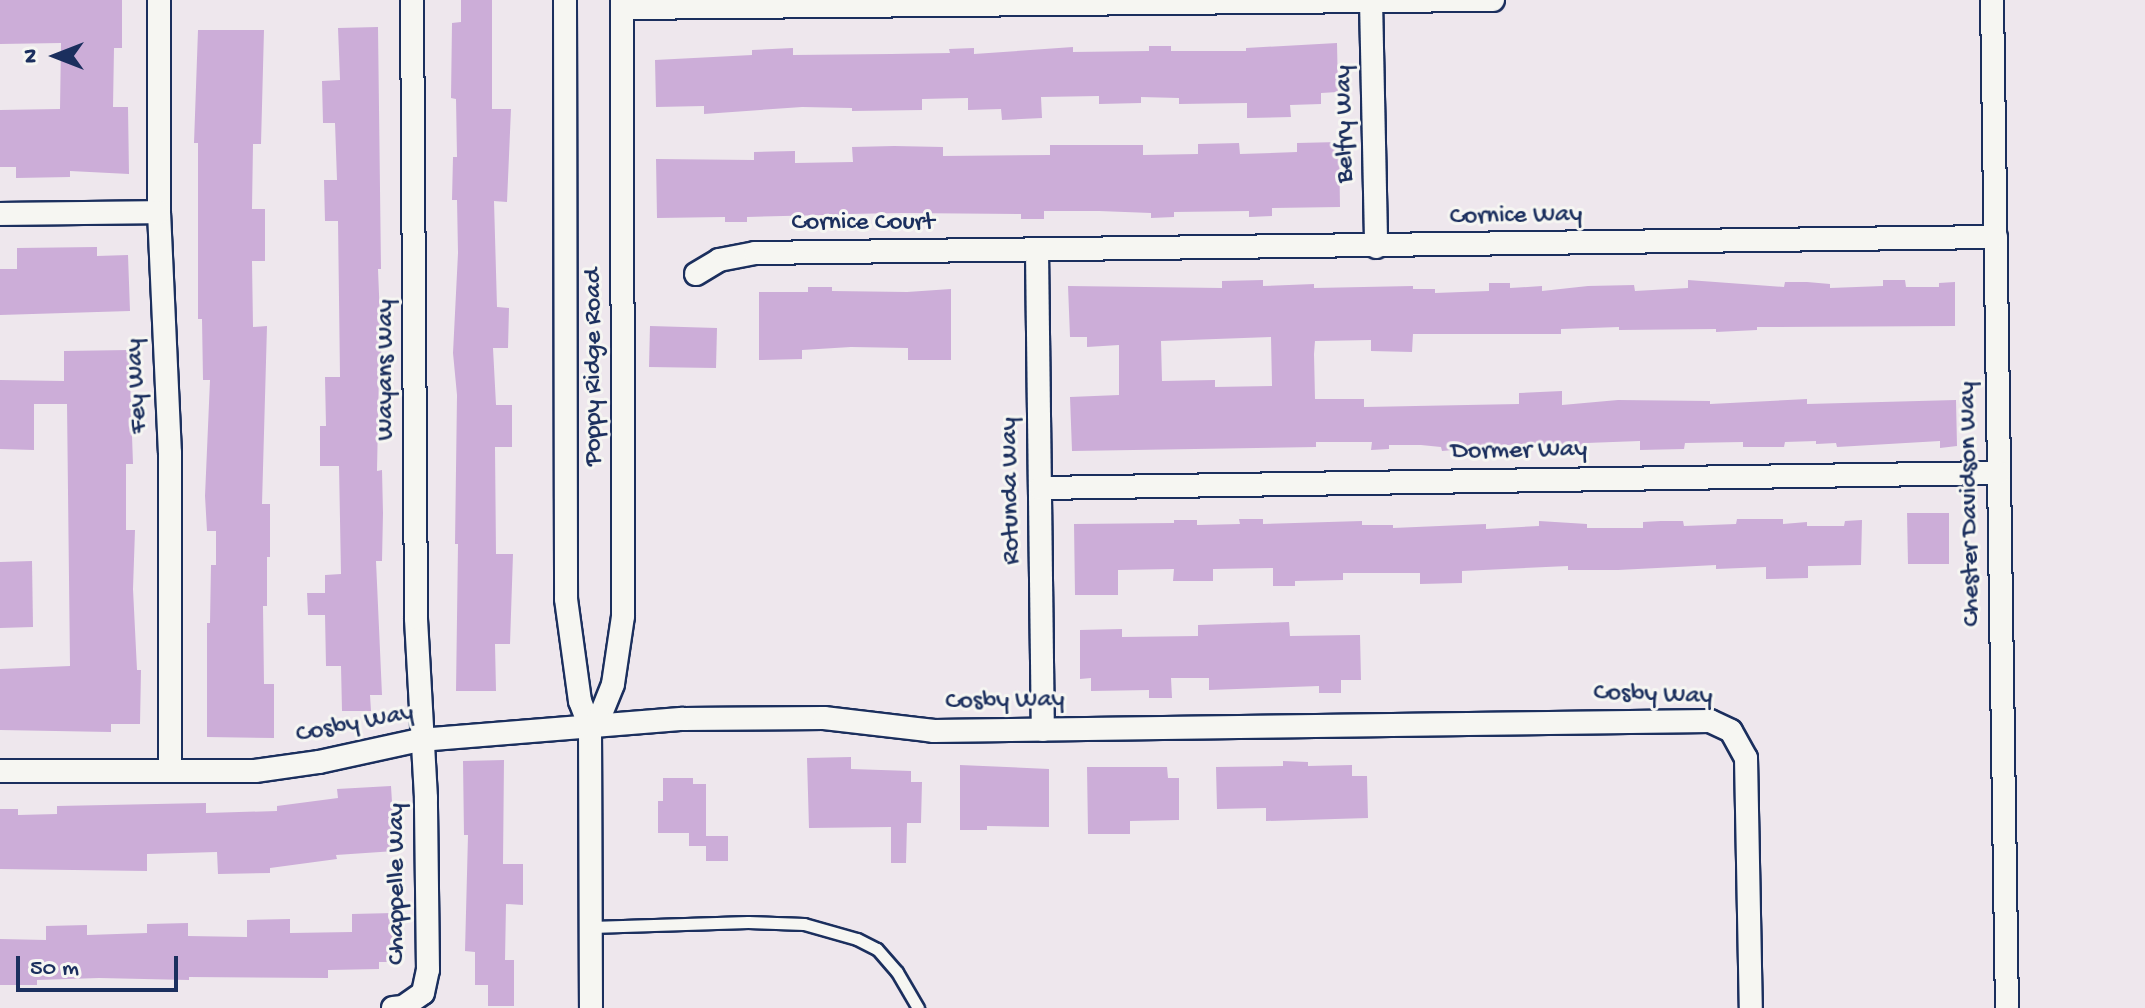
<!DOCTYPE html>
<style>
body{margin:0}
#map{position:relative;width:2145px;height:1008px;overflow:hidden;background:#eee7ed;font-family:"Gochi Hand",sans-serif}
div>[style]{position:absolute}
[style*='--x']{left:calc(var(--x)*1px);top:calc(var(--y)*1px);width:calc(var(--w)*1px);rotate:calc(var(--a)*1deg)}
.building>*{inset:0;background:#ccadd8}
.roads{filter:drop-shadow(2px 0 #1b2f5e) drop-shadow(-2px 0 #1b2f5e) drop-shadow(0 2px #1b2f5e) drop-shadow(0 -2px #1b2f5e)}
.service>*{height:11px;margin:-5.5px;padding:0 5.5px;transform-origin:5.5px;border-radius:5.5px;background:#f6f6f2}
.minor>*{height:22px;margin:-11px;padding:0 11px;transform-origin:11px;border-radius:11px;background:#f6f6f2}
span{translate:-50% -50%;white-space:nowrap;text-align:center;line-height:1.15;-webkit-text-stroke:6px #f6f6f2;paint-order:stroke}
.street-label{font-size:26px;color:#1b2f5e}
.north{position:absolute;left:16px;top:16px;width:80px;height:80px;-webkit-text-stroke:6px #f6f6f2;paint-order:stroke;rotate:270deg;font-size:22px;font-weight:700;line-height:32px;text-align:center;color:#1b2f5e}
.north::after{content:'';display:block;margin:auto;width:28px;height:36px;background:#1b2f5e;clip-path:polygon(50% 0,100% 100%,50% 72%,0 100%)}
.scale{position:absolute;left:16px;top:956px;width:162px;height:36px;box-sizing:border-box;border:4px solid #1b2f5e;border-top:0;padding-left:10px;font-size:24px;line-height:28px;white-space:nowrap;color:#1b2f5e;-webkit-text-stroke:6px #f6f6f2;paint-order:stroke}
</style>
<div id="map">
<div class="building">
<div style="clip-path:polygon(0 0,122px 0,122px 48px,114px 48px,113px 107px,128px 107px,129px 174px,70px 171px,70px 177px,16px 178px,16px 167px,0 167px,0 110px,60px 109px,61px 43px,0 44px)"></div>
<div style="clip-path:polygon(461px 0,492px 0,492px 109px,511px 109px,507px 202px,494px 201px,497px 307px,509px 308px,508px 348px,493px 348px,496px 405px,512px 405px,512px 447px,495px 447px,496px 554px,513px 554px,510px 644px,495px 644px,496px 691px,456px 691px,458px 544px,455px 544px,457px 395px,453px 353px,458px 253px,457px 200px,452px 200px,453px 157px,457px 157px,456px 99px,451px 98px,452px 23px,461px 22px)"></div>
<div style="clip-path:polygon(378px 27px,381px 269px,378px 269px,382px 369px,379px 369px,377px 471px,382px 470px,383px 513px,382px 561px,376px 561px,382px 695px,370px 695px,371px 711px,342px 711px,341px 666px,326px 666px,325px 615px,308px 615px,307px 593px,325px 593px,325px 575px,341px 574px,339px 466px,320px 466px,320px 426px,326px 426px,325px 377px,340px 377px,338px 221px,325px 221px,324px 180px,337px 180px,335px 123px,323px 123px,322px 81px,340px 80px,338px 28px)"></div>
<div style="clip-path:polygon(198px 30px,264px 30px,261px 144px,253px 144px,252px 209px,265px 209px,265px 261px,252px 261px,253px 327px,267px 326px,262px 504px,270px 504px,270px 557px,267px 557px,267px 606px,263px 606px,264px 684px,274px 684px,274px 738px,207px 737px,207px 623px,210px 623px,211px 565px,216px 565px,216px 531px,207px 531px,205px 496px,210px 380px,203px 380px,202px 319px,198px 319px,198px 143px,194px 143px)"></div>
<div style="clip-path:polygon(1337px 43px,1338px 92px,1321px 93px,1321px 104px,1290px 105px,1291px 117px,1247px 118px,1247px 103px,1179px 104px,1179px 98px,1141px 97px,1141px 103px,1099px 104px,1099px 96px,1041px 97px,1042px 118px,1002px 120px,1001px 109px,968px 110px,968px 98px,922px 99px,922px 110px,852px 111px,852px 108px,802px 107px,704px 114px,704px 106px,656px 107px,655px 60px,752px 55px,752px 50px,793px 48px,793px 55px,891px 54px,950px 53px,949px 49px,974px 48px,974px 54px,1073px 47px,1073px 52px,1149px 51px,1149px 46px,1171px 46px,1171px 51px,1246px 51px,1246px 48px)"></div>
<div style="clip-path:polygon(1339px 142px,1340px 207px,1272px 208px,1272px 216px,1249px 217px,1249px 211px,1174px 212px,1174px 217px,1151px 218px,1151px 213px,1099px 211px,1044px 211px,1044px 219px,1021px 219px,1021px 214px,903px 213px,847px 214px,847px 220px,825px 221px,825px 215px,747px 217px,747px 222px,725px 222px,725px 217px,657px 218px,656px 159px,754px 160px,754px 152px,795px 151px,795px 163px,853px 162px,852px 147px,894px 146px,943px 147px,943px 156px,1050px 155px,1050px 145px,1143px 145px,1143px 155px,1198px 154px,1198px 144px,1239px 143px,1240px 154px,1297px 152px,1297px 143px)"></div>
<div style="clip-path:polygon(97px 247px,97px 256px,128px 255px,130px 311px,0 315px,0 269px,17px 269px,17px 248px)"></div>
<div style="clip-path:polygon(evenodd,1263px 280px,1263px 286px,1314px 284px,1314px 288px,1413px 286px,1413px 289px,1435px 289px,1435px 293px,1489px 291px,1489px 283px,1510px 283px,1510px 288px,1542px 286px,1542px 291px,1588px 286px,1634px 285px,1635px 291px,1688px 288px,1688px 280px,1784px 287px,1785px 282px,1807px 282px,1830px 284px,1830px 288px,1883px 286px,1883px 280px,1905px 280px,1906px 287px,1939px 287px,1939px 283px,1955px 282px,1955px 326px,1757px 327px,1757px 330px,1716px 332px,1716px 329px,1619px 330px,1619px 327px,1561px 329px,1561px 334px,1413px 334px,1412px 352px,1371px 351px,1371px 340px,1315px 341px,1314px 354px,1315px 399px,1364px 399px,1364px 407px,1519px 404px,1519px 393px,1562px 391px,1562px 405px,1618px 400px,1710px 401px,1710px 404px,1807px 399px,1807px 404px,1956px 400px,1957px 446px,1940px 448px,1940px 441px,1837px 447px,1836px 443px,1816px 444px,1816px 441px,1785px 442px,1784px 447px,1743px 447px,1743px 442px,1685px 443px,1684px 449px,1640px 450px,1640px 441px,1586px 443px,1586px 448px,1545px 451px,1545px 446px,1519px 447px,1519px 444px,1442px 451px,1441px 447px,1421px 445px,1389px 445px,1389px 449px,1371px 450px,1372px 442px,1316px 442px,1316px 447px,1072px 451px,1070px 397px,1119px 395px,1119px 345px,1087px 347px,1087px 337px,1070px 337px,1068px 286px,1222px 288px,1222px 281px,1263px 280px,1271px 337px,1272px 386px,1215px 387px,1215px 380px,1162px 381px,1161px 341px,1271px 337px)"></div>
<div style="clip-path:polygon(808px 287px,832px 287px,832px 291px,907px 292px,951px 289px,951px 360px,908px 360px,908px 348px,851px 347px,802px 350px,802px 359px,759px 360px,759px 292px,808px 292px)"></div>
<div style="clip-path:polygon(650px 326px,717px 328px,716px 368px,649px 367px)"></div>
<div style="clip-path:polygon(129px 350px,133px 464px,126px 464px,126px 530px,135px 530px,133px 589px,137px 670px,141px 670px,140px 724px,111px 724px,111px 732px,0 730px,0 669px,70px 666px,67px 404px,34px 404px,34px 450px,0 449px,0 380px,64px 381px,64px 351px)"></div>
<div style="clip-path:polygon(1907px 513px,1949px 513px,1949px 564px,1908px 564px)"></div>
<div style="clip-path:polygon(1239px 519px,1263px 519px,1263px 524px,1362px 521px,1362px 525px,1393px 525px,1393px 528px,1486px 524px,1486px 529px,1539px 526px,1539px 521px,1587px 524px,1587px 528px,1643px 528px,1643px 522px,1661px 521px,1683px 521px,1684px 526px,1736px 524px,1737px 519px,1783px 519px,1783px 524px,1807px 522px,1807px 526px,1844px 526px,1845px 521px,1862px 520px,1861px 565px,1808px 566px,1808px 578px,1766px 579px,1766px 567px,1716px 569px,1716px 565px,1618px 570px,1568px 570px,1568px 566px,1462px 571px,1462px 583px,1420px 584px,1420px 573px,1343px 573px,1343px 580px,1295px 581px,1295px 586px,1273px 586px,1273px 568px,1213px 569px,1213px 581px,1173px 581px,1174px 569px,1118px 570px,1118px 595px,1075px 595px,1074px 524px,1174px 523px,1174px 520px,1197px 520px,1197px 525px,1240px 524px)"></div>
<div style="clip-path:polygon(32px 561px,33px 627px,0 628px,0 562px)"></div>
<div style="clip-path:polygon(1289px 622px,1290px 636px,1360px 635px,1361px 680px,1341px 680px,1341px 693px,1319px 693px,1319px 686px,1209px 690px,1209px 678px,1171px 678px,1172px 698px,1149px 698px,1149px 690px,1091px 691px,1091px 678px,1080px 679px,1080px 630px,1122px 629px,1122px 637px,1198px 636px,1198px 625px)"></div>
<div style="clip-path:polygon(851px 757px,851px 769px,911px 771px,911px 782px,922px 782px,921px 823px,907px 823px,906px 863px,891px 863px,891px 827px,809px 828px,807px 758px)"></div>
<div style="clip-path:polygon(504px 760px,503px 864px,523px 864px,523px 905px,506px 904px,505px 960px,514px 960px,514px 1006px,488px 1006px,488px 985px,475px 985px,475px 952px,465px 951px,468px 835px,464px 835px,463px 761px)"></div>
<div style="clip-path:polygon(1283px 761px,1308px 762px,1308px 766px,1352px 765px,1352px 776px,1367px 776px,1368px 818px,1266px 821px,1266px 808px,1217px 809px,1216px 767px,1283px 766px)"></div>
<div style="clip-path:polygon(960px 765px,1049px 769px,1049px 827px,987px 826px,987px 830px,960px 830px)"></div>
<div style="clip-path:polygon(1087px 767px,1167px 767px,1168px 778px,1179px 778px,1179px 820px,1130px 821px,1130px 834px,1088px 834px)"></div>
<div style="clip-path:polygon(663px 778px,693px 778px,693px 784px,706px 784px,706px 836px,728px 836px,728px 861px,706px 861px,706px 846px,689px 846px,689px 833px,658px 833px,658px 801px,663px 801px)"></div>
<div style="clip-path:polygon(391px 786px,395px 851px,336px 855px,337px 859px,270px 868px,270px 873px,218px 874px,217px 852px,147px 854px,147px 871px,0 869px,0 809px,18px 809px,18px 815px,57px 814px,57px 806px,206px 803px,206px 813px,277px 811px,277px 806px,338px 798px,337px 789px)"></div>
<div style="clip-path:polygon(393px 913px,394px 962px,379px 962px,379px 969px,328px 970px,328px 978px,189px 977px,189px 980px,99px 978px,37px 980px,37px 985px,0 985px,0 939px,46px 940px,46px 926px,87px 925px,87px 935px,147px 933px,147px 924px,188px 923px,188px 936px,247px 937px,247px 920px,290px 919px,290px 933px,352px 932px,352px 914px)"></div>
</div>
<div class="roads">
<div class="service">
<div style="--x:591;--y:927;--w:157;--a:-1.8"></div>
<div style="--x:748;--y:922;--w:56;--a:2"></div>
<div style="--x:804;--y:924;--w:55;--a:15.8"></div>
<div style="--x:857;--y:939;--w:22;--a:27"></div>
<div style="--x:877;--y:949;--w:30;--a:49"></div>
<div style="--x:897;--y:972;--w:42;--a:59.7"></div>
</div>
<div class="minor">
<div style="--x:159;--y:0;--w:212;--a:90"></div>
<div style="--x:159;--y:212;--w:241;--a:87.4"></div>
<div style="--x:170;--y:453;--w:317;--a:90"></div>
<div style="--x:565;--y:0;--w:599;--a:89.9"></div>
<div style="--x:566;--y:599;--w:103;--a:82.2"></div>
<div style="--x:580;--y:701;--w:28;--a:69"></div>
<div style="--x:590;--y:727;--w:281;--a:89.8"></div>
<div style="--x:1371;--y:0;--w:247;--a:88.8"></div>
<div style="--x:1992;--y:0;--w:1008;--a:89.15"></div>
<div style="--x:622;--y:8;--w:871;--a:-0.53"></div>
<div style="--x:0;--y:214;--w:159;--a:-0.7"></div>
<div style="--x:1037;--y:251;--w:479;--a:89.3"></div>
<div style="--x:696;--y:274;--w:27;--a:-31"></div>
<div style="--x:719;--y:260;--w:37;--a:-11"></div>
<div style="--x:755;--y:253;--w:1241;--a:-0.74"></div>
<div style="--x:1040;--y:488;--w:959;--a:-0.9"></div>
<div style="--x:590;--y:727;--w:17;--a:-50"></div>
<div style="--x:601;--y:714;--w:32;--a:-68"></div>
<div style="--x:613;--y:684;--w:69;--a:-81.6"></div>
<div style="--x:623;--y:616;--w:616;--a:-90.09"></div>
<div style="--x:0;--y:771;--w:255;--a:0"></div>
<div style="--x:255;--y:771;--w:65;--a:-8"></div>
<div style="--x:319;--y:762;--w:103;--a:-12.3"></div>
<div style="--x:420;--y:740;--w:264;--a:-4.6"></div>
<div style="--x:683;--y:719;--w:141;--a:-0.4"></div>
<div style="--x:824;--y:718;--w:111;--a:6.7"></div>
<div style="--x:934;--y:731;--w:776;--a:-0.74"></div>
<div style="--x:1710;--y:721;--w:23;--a:25"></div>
<div style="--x:1731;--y:731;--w:31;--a:61"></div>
<div style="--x:1746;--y:758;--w:250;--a:88.9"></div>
<div style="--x:393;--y:1008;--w:10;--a:-6"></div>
<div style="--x:403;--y:1007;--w:24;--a:-35"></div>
<div style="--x:423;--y:993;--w:24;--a:-78"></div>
<div style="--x:428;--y:970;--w:172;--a:-90.7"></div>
<div style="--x:426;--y:798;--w:180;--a:-93.2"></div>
<div style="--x:416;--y:618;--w:618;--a:-90.37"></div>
</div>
</div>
<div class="street-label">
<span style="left:1346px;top:124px;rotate:-91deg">Belfry Way</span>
<span style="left:1516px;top:217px;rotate:-1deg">Cornice Way</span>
<span style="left:863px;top:224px">Cornice Court</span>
<span style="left:595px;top:367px;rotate:-90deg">Poppy Ridge Road</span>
<span style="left:387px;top:370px;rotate:-90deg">Wayans Way</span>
<span style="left:138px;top:386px;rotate:-93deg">Fey Way</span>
<span style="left:1519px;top:452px;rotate:-1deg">Dormer Way</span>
<span style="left:1012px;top:491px;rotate:-91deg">Rotunda Way</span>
<span style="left:1971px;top:504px;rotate:-91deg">Chester Davidson Way</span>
<span style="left:1653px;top:696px;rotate:2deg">Cosby Way</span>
<span style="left:1005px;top:702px;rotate:-1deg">Cosby Way</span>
<span style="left:355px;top:725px;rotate:-11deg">Cosby Way</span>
<span style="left:398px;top:884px;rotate:-90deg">Chappelle Way</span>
</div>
<div class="north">N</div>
<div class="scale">50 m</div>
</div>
